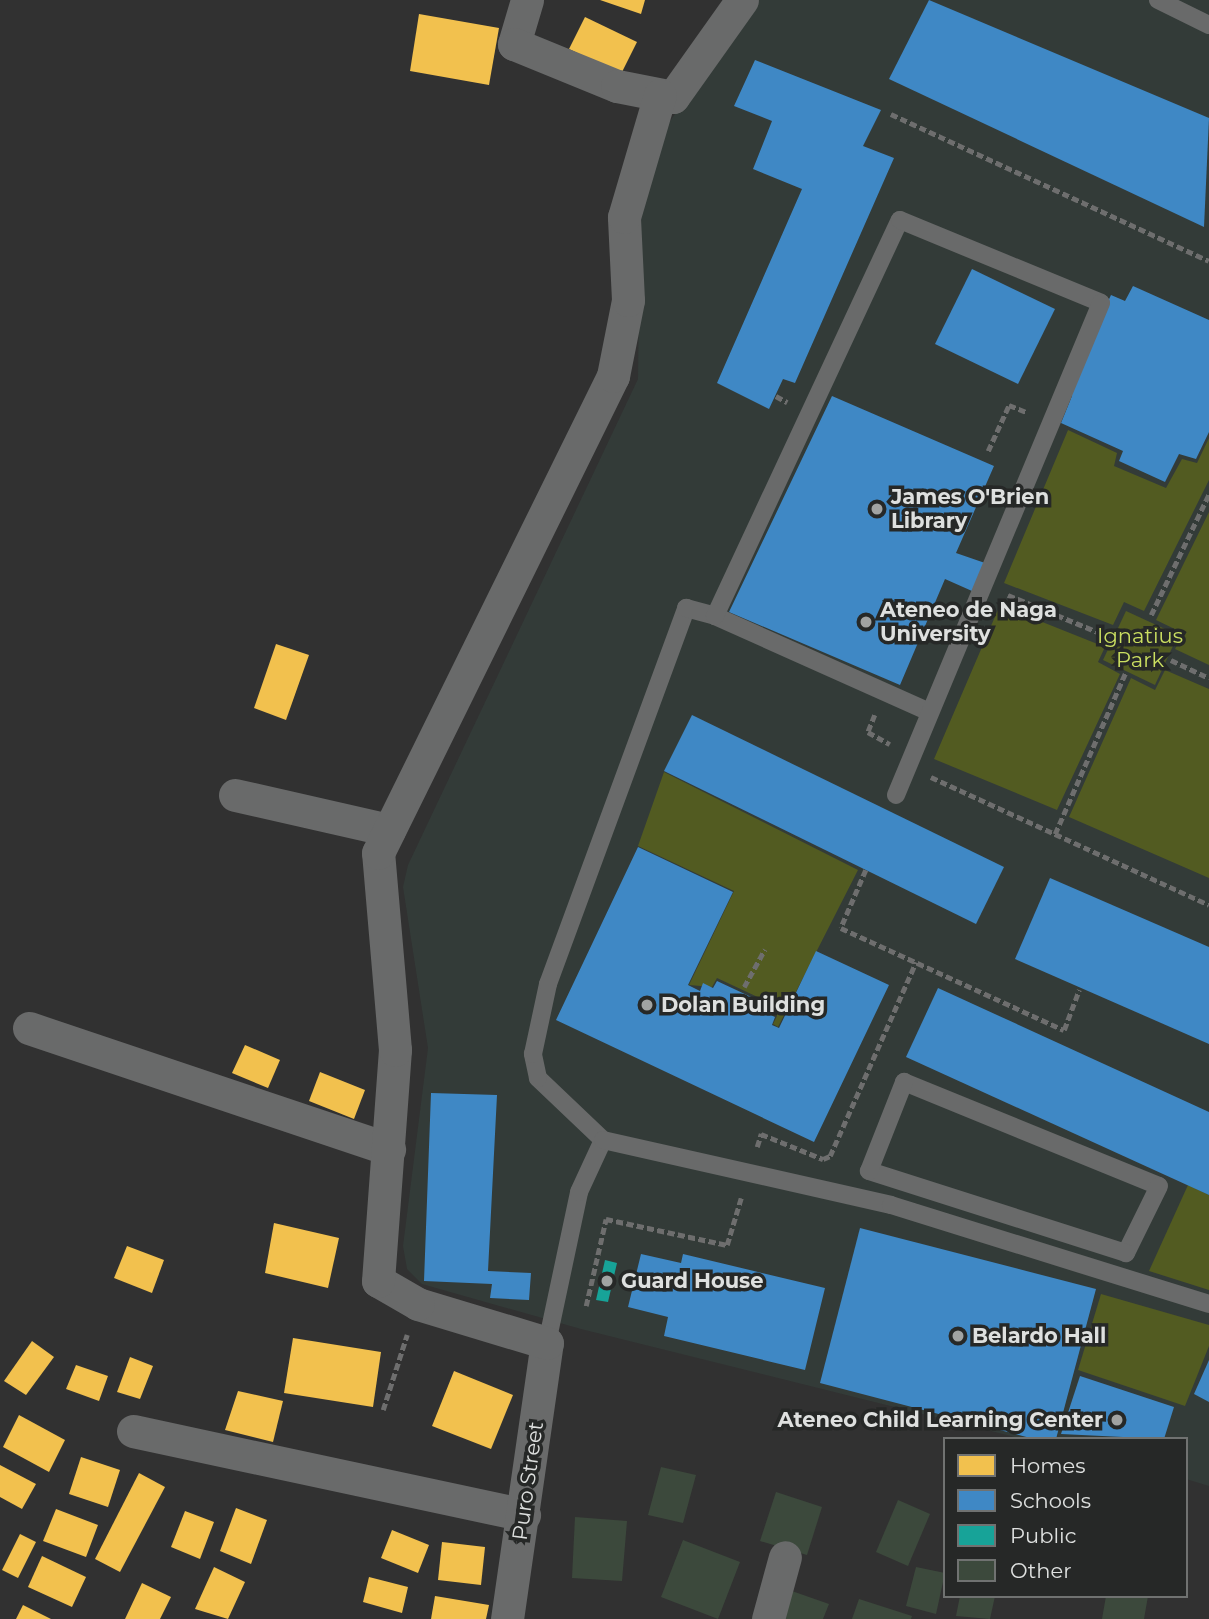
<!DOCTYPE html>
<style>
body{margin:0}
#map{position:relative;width:1209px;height:1619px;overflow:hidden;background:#313131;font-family:Montserrat,sans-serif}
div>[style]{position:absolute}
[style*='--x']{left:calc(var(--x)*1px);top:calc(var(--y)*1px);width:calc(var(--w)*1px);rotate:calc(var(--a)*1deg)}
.built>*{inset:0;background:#333b38}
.green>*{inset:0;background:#525b21}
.homes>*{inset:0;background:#f2c14e}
.schools>*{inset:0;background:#3f88c5}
.public>*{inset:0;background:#17a398}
.building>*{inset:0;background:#3c493c}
.path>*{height:4.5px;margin-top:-2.25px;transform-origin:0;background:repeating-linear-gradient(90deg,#6e6e6e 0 7px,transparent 0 10.5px)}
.lane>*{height:18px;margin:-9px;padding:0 9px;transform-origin:9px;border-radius:9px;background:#696a6a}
.street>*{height:33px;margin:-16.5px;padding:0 16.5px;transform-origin:16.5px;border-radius:16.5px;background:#696a6a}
.dots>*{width:19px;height:19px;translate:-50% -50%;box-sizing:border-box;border:4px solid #262827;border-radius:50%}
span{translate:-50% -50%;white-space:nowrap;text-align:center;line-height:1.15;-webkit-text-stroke:7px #262827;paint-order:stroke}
.poi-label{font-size:21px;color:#dee0df;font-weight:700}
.left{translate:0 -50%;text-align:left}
.right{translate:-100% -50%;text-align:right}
.park-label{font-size:21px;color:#cbdf61}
.street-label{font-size:21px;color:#dee0df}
.legend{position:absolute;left:943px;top:1437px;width:245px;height:161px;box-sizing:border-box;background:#262827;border:2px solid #707271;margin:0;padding:9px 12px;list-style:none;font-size:21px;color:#dee0df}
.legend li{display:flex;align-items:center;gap:14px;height:35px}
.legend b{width:35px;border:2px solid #707271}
</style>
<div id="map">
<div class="built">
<div style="clip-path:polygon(754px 0,1209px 0,1209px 1486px,1186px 1479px,1186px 1439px,1023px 1439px,581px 1329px,422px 1284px,407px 1269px,403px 1246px,428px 1048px,403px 887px,408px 865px,638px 379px,640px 211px,668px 124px)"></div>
</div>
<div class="green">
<div style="clip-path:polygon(1068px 430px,1117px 453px,1114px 466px,1166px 488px,1182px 459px,1197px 463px,1209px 438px,1209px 480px,1144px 611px,1124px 602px,1113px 625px,1004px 583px)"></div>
<div style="clip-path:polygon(1209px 512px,1209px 665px,1175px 649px,1183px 633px,1156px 620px)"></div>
<div style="clip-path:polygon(1000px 605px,1105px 647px,1098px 662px,1120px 674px,1057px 810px,934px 759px)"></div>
<div style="clip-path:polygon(1126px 611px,1178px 635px,1155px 685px,1103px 660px)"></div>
<div style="clip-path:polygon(1165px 670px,1209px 689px,1209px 878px,1069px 817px,1131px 678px,1155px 690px)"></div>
<div style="clip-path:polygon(664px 772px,858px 870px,778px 1027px,773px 1024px,777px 1016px,764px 1010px,768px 1002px,717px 978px,712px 987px,689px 985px,734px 891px,638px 846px)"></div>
<div style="clip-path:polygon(1188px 1185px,1209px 1195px,1209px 1290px,1149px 1271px)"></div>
<div style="clip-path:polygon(1101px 1294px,1209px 1325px,1209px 1346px,1185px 1406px,1078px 1370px)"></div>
</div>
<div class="homes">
<div style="clip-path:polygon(600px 0,645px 0,641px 14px)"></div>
<div style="clip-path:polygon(419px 14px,499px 28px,489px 85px,410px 71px)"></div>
<div style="clip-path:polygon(585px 17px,637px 42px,621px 74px,569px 49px)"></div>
<div style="clip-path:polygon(276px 644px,309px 655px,286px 720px,254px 708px)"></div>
<div style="clip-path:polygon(245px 1045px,280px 1060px,268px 1088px,232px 1073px)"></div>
<div style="clip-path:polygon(320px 1072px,365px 1090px,354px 1119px,309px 1101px)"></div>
<div style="clip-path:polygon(274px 1223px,339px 1238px,328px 1288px,265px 1273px)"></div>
<div style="clip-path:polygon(127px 1246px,164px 1260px,152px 1293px,114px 1278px)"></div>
<div style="clip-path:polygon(293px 1338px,381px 1352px,373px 1407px,284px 1393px)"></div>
<div style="clip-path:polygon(32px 1341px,54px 1357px,26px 1395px,4px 1381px)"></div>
<div style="clip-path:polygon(130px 1357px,153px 1366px,140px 1399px,117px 1392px)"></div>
<div style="clip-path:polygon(76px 1365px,108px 1376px,99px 1401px,66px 1389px)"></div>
<div style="clip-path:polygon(454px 1371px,513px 1395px,491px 1449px,432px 1426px)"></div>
<div style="clip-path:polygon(238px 1391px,283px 1401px,273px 1442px,225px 1430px)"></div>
<div style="clip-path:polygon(19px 1415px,65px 1440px,49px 1472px,3px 1447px)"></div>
<div style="clip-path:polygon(81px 1457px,120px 1470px,108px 1507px,69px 1494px)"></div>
<div style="clip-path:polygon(0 1465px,36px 1484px,22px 1509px,0 1497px)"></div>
<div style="clip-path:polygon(139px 1473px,165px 1487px,120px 1572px,95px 1559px)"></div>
<div style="clip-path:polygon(236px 1508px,267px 1520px,251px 1564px,220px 1551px)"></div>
<div style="clip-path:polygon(56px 1509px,98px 1525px,86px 1557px,43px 1541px)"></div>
<div style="clip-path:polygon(185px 1511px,214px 1522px,200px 1559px,171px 1547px)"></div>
<div style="clip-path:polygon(392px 1530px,429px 1545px,418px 1573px,381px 1558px)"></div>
<div style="clip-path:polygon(20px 1534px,36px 1542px,18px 1578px,2px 1570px)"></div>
<div style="clip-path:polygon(442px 1542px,485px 1547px,481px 1585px,438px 1580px)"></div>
<div style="clip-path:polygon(42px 1556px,86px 1577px,72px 1607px,28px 1587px)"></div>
<div style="clip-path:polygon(214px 1567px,245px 1582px,228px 1619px,195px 1609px)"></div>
<div style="clip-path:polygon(369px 1577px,408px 1587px,402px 1613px,363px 1602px)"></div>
<div style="clip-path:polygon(142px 1583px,171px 1597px,160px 1619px,125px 1619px)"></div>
<div style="clip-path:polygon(435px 1596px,489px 1605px,486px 1619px,431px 1619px)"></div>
<div style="clip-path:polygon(23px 1605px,51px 1619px,16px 1619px)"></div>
</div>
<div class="schools">
<div style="clip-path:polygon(929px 0,1209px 118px,1204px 227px,889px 79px)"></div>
<div style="clip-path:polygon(755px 60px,881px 110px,863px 146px,894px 158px,795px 383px,783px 379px,769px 409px,717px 383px,802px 189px,753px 169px,772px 121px,734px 106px)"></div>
<div style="clip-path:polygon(972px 269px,1055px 309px,1018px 384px,935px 344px)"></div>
<div style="clip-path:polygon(1133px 286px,1209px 320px,1209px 432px,1196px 459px,1179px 454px,1165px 482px,1119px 461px,1123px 451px,1061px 423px,1072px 396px,1065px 393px,1111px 295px,1125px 301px)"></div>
<div style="clip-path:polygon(832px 396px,994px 466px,956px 553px,985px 563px,972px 591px,945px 579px,900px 685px,729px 612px)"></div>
<div style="clip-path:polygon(692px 715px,1004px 867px,976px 924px,664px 771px)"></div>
<div style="clip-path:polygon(638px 847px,733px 892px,688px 985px,700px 991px,703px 983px,713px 988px,717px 981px,766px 1004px,762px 1011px,775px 1017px,772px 1025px,779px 1028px,816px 951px,889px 985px,814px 1142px,556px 1020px)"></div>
<div style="clip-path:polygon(1050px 878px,1209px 947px,1209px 1044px,1015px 959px)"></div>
<div style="clip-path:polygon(938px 988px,1209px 1112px,1209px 1195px,906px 1057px)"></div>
<div style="clip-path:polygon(431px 1093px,497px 1095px,488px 1271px,531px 1273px,529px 1300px,490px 1298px,492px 1284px,424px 1281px)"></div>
<div style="clip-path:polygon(860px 1228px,1096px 1289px,1056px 1439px,1034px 1439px,820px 1383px)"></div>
<div style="clip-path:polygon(641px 1254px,681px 1263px,683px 1254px,825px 1288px,805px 1370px,664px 1336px,668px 1317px,628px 1307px)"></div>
<div style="clip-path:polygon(1209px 1360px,1209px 1402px,1194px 1394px)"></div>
<div style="clip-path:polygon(1080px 1376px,1174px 1407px,1164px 1439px,1061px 1434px)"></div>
</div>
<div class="public">
<div style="clip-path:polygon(605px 1260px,617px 1263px,608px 1302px,596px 1300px)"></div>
</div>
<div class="building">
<div style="clip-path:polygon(661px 1467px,696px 1475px,683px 1523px,648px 1515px)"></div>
<div style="clip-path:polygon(776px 1492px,822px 1507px,807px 1555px,760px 1541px)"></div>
<div style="clip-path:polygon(898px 1500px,930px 1514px,908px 1566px,876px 1552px)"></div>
<div style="clip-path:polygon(575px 1517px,627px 1521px,622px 1581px,572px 1578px)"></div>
<div style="clip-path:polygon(683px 1540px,740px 1562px,718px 1619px,661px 1597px)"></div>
<div style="clip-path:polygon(916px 1567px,945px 1573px,936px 1614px,906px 1606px)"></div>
<div style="clip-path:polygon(789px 1590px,829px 1604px,823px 1619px,778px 1619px)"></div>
<div style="clip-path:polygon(960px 1596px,995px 1596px,990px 1619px,956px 1616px)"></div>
<div style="clip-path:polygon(1106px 1596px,1148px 1596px,1144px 1619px,1102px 1619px)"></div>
<div style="clip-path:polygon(859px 1599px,912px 1616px,911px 1619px,852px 1619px)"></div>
</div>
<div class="path">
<div style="--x:891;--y:114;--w:350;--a:24.8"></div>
<div style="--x:776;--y:396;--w:13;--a:29"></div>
<div style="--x:988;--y:451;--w:51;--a:-65.5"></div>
<div style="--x:1009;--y:405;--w:18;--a:22"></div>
<div style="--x:1008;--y:595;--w:110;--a:22.4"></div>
<div style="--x:1151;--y:615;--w:134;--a:-64.4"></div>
<div style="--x:1171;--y:660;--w:42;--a:25.3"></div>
<div style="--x:875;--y:715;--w:18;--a:112"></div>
<div style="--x:868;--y:732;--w:25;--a:29"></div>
<div style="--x:931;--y:777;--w:306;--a:24.7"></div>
<div style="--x:1055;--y:834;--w:175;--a:-66.4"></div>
<div style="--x:866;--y:870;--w:63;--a:113.3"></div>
<div style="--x:841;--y:928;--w:245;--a:24.6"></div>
<div style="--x:1064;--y:1030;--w:43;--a:-69.4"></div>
<div style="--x:744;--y:987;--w:43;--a:-61.1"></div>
<div style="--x:757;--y:1147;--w:14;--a:-73"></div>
<div style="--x:761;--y:1134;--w:67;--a:22"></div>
<div style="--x:823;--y:1159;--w:8;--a:-23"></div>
<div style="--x:830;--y:1156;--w:212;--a:-66.1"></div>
<div style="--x:586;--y:1306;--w:89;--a:-77.1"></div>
<div style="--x:606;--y:1219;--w:124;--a:12.1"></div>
<div style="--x:727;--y:1245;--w:49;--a:-73.4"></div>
<div style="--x:383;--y:1410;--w:79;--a:-72.3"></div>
</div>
<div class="lane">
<div style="--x:1158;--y:0;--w:57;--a:26.1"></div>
<div style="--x:715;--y:616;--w:235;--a:24.1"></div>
<div style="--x:904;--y:1082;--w:275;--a:22.2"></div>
<div style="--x:1159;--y:1186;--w:75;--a:116.2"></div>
<div style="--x:1126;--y:1253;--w:270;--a:-162.3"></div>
<div style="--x:869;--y:1171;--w:96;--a:-68.5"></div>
<div style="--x:603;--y:1140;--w:90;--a:-136.4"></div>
<div style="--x:538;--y:1078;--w:25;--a:-102"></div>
<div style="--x:533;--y:1054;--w:72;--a:-77.9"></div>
<div style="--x:548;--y:984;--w:401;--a:-69.8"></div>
<div style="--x:686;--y:608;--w:30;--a:15"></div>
<div style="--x:715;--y:616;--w:437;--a:-65"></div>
<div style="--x:900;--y:220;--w:217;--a:22.4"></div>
<div style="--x:1101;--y:303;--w:533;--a:112.62"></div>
<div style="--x:547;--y:1343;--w:154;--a:-78"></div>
<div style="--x:579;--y:1192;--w:57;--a:-65.2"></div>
<div style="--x:603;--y:1140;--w:295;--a:12.7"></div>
<div style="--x:891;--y:1205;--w:333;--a:17.3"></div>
</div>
<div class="street">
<div style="--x:527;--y:0;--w:46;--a:106.5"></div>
<div style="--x:514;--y:44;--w:111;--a:22.2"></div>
<div style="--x:617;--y:86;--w:57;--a:11.1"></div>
<div style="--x:673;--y:97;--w:119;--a:-54.6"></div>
<div style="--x:235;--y:795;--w:158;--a:12.8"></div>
<div style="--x:29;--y:1028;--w:380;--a:18.6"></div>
<div style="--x:133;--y:1431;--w:400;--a:12.1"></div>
<div style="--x:507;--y:1619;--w:279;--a:-81.8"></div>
<div style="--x:547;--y:1343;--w:135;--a:-163.2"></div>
<div style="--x:418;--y:1304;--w:46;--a:-150.1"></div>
<div style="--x:378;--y:1281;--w:232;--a:-85.8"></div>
<div style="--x:395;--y:1050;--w:198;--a:-94.9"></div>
<div style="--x:378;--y:853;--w:532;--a:-63.77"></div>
<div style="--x:613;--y:376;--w:77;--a:-78.8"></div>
<div style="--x:628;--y:300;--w:83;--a:-92.8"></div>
<div style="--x:624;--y:217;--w:127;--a:-73.6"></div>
<div style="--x:768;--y:1619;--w:64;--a:-74.7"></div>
</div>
<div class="dots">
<div style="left:877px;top:509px;background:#a1a3a2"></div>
<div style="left:866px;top:622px;background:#a1a3a2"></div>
<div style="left:647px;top:1005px;background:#a1a3a2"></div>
<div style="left:607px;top:1281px;background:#a1a3a2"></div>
<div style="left:958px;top:1336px;background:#a1a3a2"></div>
<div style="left:1117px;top:1420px;background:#a1a3a2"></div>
</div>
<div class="poi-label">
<span class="left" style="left:891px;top:509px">James O'Brien<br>Library</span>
<span class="left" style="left:880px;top:622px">Ateneo de Naga<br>University</span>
<span class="left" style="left:661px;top:1005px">Dolan Building</span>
<span class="left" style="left:621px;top:1281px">Guard House</span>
<span class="left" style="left:972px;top:1336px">Belardo Hall</span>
<span class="right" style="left:1103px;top:1420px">Ateneo Child Learning Center</span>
</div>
<div class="park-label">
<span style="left:1140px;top:648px">Ignatius<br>Park</span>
</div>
<div class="street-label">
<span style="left:528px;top:1481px;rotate:-82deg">Puro Street</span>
</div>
<ul class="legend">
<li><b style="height:19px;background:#f2c14e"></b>Homes</li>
<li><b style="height:19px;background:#3f88c5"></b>Schools</li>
<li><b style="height:19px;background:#17a398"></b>Public</li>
<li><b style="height:19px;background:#3c493c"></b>Other</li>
</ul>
</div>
